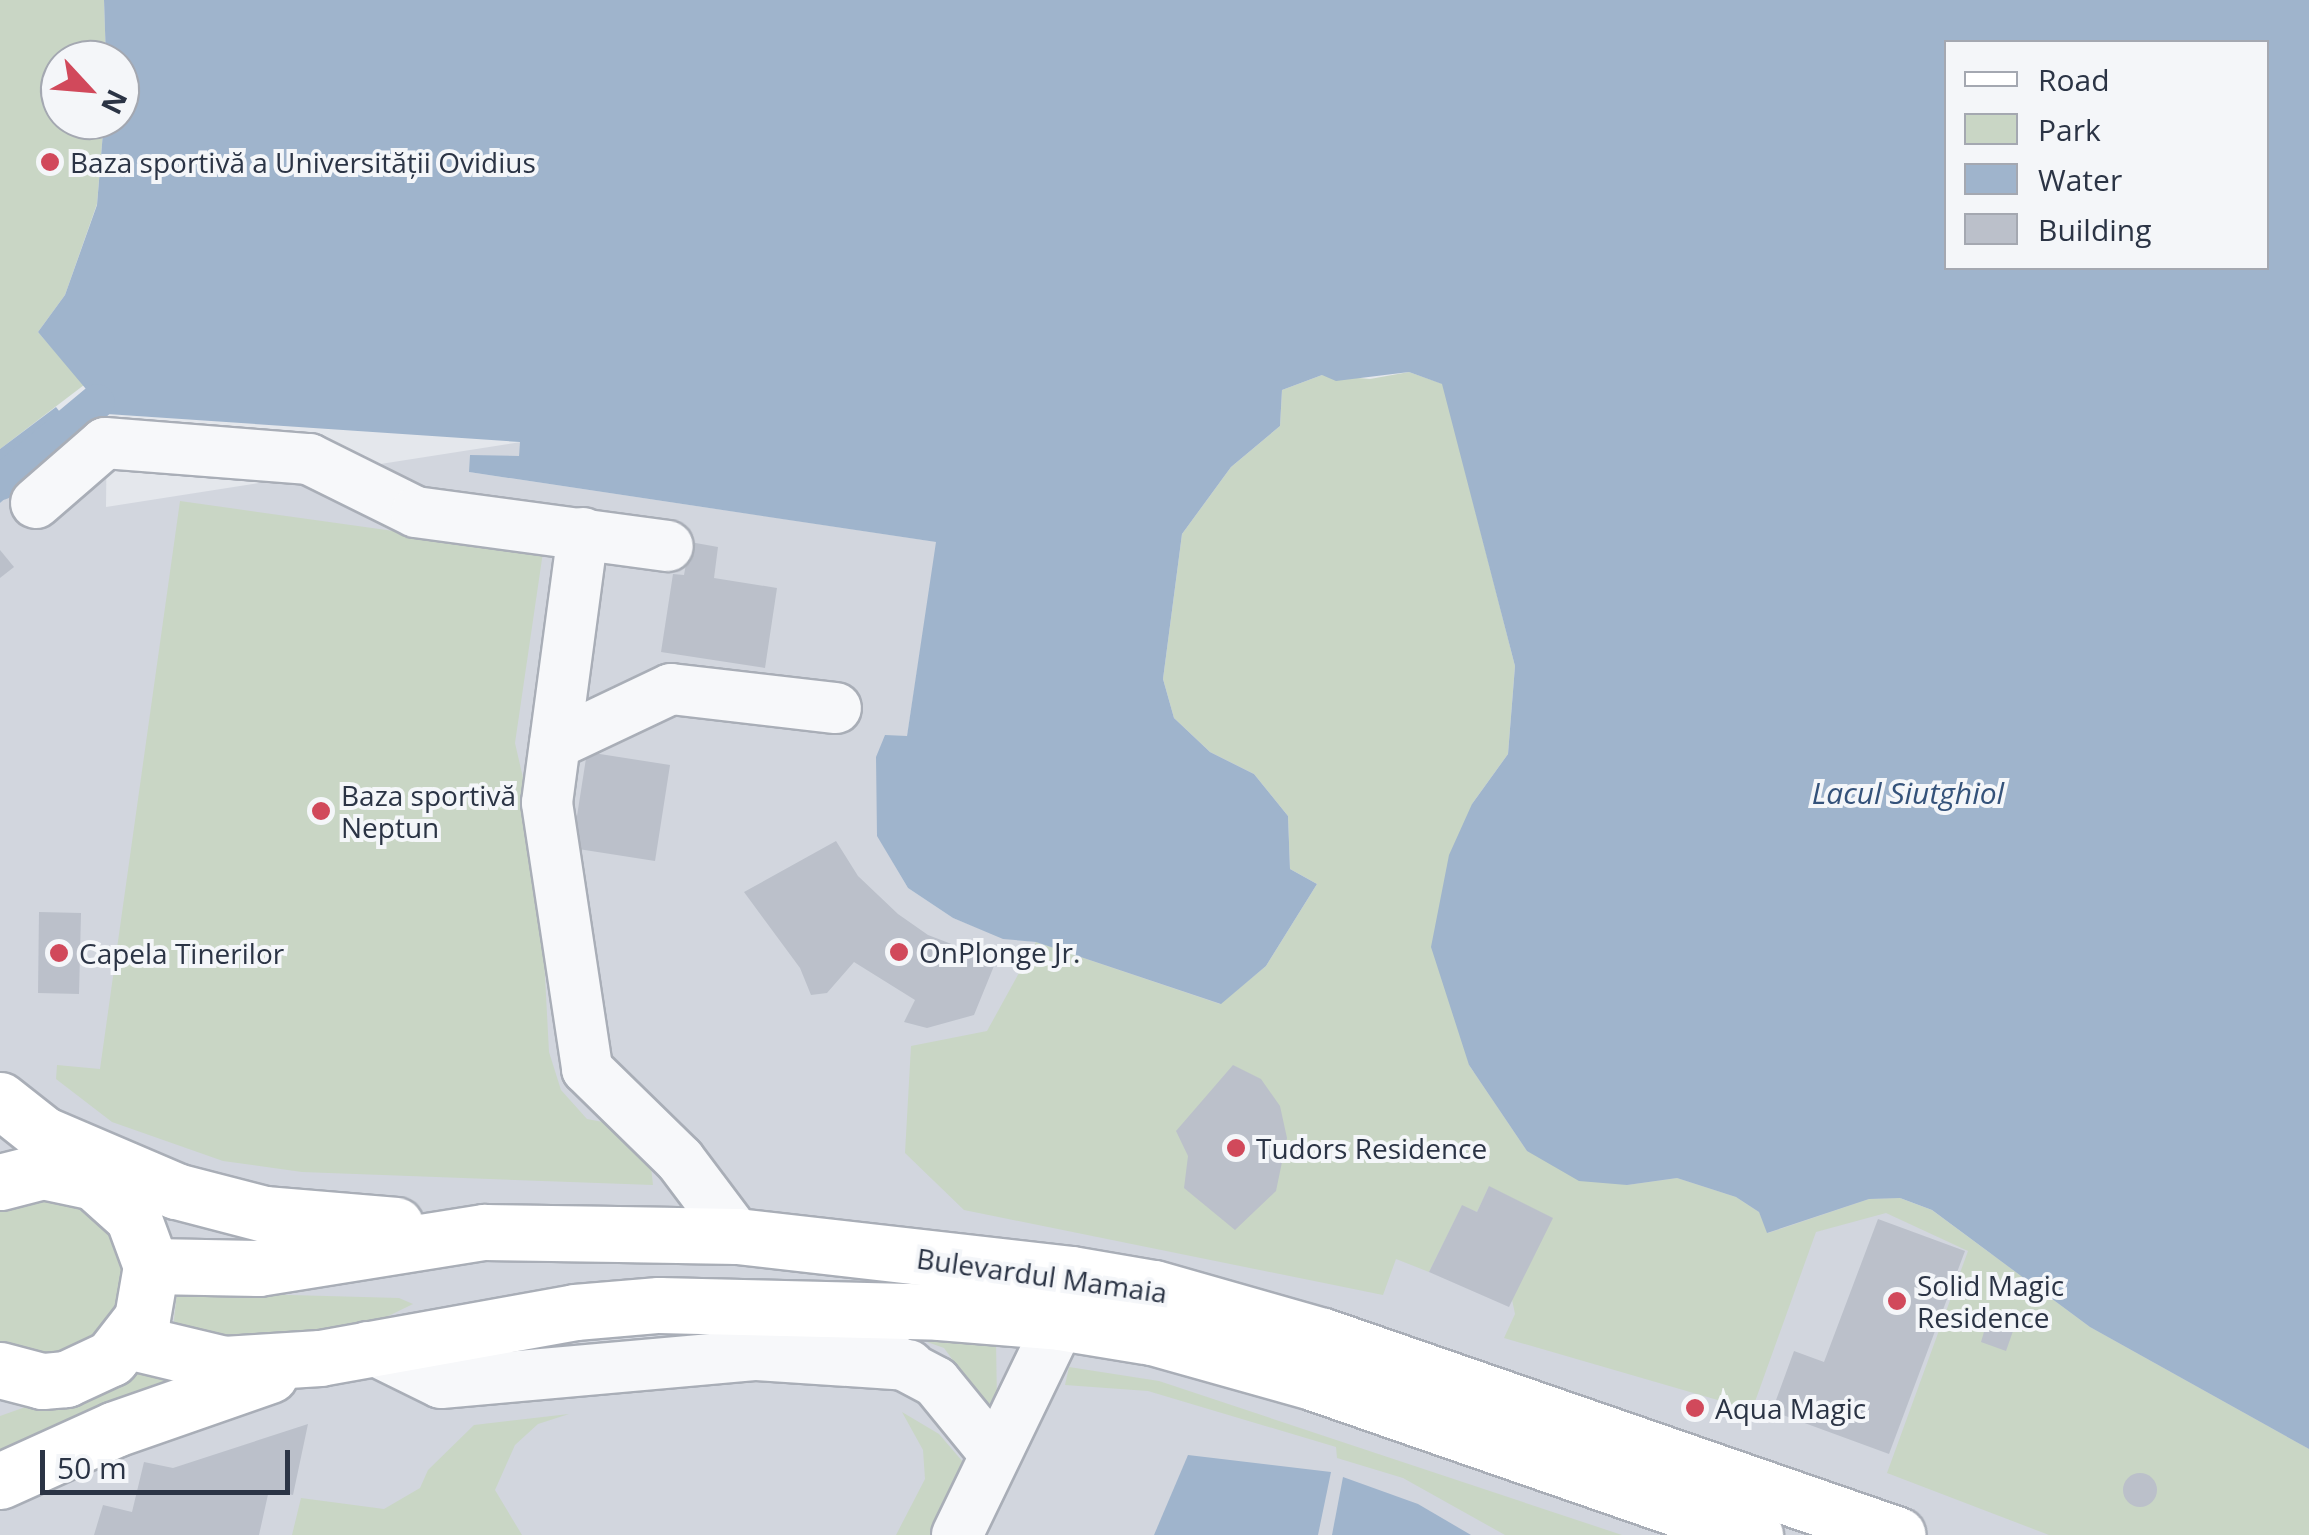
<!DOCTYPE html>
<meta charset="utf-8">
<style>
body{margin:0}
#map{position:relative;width:2309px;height:1535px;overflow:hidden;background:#e4e7ec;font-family:"Open Sans",sans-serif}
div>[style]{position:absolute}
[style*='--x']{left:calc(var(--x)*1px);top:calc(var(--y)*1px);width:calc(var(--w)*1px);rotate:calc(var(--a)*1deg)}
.built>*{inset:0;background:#d2d6de}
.green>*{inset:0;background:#c9d6c5}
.water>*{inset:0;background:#9fb4cc}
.canal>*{height:35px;margin:-17.5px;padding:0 17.5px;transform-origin:17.5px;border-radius:17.5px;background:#9fb4cc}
.building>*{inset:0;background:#bbc0ca}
.round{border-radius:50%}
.roads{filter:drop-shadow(2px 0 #a9aeb7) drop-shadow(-2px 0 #a9aeb7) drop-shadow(0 2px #a9aeb7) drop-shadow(0 -2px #a9aeb7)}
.minor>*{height:50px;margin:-25px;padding:0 25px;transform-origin:25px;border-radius:25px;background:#f7f8fa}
.major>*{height:55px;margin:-27.5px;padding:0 27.5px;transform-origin:27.5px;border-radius:27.5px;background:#fff}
.dots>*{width:28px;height:28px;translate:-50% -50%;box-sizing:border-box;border:5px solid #f4f6f9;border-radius:50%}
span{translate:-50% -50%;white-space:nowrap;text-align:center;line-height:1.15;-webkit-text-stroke:8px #f4f6f9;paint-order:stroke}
.poi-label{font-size:28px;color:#2b3445}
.left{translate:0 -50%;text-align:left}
.street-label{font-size:28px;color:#2b3445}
.water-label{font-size:30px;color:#34527a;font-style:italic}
.legend{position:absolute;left:1944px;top:40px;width:325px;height:230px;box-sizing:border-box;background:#f4f6f9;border:2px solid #a4a8b1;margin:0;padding:12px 18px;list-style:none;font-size:30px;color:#2b3445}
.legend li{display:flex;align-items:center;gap:20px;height:50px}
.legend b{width:50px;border:2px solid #a4a8b1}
.north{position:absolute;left:40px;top:40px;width:100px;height:100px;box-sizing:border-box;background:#f4f6f9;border:2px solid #a4a8b1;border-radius:50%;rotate:116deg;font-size:28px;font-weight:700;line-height:40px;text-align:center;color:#2b3445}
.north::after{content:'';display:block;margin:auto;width:35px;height:45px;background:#d1495b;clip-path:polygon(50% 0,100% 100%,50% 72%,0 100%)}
.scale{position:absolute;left:40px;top:1450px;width:250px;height:45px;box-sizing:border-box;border:5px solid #2b3445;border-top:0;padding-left:12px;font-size:30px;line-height:35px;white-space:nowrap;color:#2b3445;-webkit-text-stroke:8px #f4f6f9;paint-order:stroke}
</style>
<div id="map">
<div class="built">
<div style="clip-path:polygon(107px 414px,106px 507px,521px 442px,519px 456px,469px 472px,937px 542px,907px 737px,877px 835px,908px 888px,953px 918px,1003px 938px,1036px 942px,1900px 1198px,2309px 1449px,2309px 1535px,0 1535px,0 503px)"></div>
</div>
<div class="green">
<div style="clip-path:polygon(0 0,104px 0,106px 60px,60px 60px,60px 120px,104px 120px,97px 204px,65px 295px,38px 332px,84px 385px,0 449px)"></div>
<div style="clip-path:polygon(1409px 372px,1443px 384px,1515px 666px,1508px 754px,1472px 804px,1469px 1065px,1527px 1151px,1627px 1185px,1677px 1178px,1736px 1197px,1759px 1212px,1768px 1233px,1869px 1199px,1900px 1198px,1932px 1210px,2090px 1327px,2309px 1449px,2309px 1535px,2049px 1535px,1887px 1473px,1968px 1251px,1886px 1213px,1816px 1232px,1752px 1410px,1504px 1338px,1515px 1314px,1489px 1187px,1477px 1212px,1462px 1206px,1429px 1272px,1396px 1259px,1383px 1295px,964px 1210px,905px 1153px,911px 1046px,987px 1031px,1036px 942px,1220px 1004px,1266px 966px,1317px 884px,1290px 869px,1288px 816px,1254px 774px,1210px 752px,1174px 718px,1163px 679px,1182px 534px,1231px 467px,1280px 426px,1282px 390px,1322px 375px,1370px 379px)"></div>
<div style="clip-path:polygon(180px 501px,543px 552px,515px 743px,538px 843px,549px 1052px,561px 1090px,587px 1119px,619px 1125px,650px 1158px,653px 1185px,302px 1172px,223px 1161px,112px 1122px,56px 1079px,57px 1065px,100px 1069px)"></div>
<div style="clip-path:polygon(46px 1195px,74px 1200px,117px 1237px,126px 1264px,125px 1292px,97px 1340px,44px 1359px,0 1344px,0 1209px)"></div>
<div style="clip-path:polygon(177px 1292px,399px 1298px,413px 1304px,372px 1324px,263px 1339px,173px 1329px)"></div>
<div style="clip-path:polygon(905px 1334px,996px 1340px,997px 1404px,984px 1403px,944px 1348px)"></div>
<div style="clip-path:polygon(1069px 1367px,1159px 1381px,1622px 1535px,1505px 1535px,1403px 1478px,1337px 1458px,1336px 1447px,1148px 1391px,1065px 1385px)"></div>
<div style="clip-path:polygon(133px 1369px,194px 1374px,0 1461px,0 1416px)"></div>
<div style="clip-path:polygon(902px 1412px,939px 1434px,963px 1462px,963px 1488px,939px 1535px,896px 1535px,925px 1479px,923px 1450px)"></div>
<div style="clip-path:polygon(569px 1414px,538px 1424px,515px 1445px,495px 1490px,522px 1535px,292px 1535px,301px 1498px,384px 1509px,420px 1488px,428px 1470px,474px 1425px)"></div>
</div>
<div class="water">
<div style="clip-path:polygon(evenodd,104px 0,2309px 0,2309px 1449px,2090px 1327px,1932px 1210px,1900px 1198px,1869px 1199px,1767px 1233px,1759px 1212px,1736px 1197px,1677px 1178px,1627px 1185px,1579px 1181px,1527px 1151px,1469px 1065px,1431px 947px,1449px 855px,1472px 804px,1508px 754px,1515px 666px,1442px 384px,1409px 372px,1336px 381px,1322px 375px,1282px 390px,1280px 426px,1231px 467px,1182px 534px,1163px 679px,1174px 718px,1210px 752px,1254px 774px,1288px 816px,1290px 869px,1317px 884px,1266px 966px,1221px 1004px,1036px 942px,1003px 939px,953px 918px,908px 888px,877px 836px,876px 757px,885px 735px,907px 736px,936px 542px,469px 472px,470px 455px,519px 456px,520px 442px,107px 414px,38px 332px,65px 295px,97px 205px,104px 120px,120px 120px,120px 60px,106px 60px,104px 0,2266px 42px,2266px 268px,1946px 268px,1946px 42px,2266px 42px)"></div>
<div style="clip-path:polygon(56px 407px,79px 437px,0 503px,0 449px)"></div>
<div style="clip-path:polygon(1188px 1455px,1331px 1472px,1318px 1535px,1154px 1535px)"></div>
<div style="clip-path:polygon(1343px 1477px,1418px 1504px,1471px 1535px,1332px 1535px)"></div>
</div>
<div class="canal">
<div style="--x:0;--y:482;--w:126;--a:-39.9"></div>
</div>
<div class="building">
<div style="clip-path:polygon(690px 542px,718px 547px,714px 578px,777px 588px,765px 668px,661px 652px,673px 574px,684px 575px)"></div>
<div style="clip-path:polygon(0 550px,14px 567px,0 578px)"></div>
<div style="clip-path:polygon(587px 752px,670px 765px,655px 861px,572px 848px)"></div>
<div style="clip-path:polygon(836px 841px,858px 876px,898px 914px,928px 935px,996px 961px,974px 1015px,927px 1028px,904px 1022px,915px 1000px,854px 962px,827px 993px,811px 995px,800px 968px,744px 892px)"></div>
<div style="clip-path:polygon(39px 912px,81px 913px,79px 994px,38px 993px)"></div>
<div style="clip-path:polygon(1233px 1065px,1261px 1079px,1280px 1106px,1287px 1138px,1276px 1191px,1235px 1230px,1184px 1188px,1188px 1156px,1176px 1131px)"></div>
<div style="clip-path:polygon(1489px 1186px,1553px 1218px,1509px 1307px,1429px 1272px,1462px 1205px,1477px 1212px)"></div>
<div style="clip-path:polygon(1878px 1219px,1965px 1251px,1889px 1454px,1772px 1411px,1794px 1351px,1824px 1362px)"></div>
<div style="clip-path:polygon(1987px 1322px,2013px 1331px,2006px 1351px,1981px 1342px)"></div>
<div style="clip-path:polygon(308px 1424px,293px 1495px,269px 1490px,259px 1535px,94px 1535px,103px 1505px,132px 1512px,144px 1462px,173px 1468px)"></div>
<div class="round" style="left:2123px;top:1473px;width:34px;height:34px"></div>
</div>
<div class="roads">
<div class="minor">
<div style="--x:36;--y:503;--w:91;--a:-41"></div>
<div style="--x:105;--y:443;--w:205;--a:4.5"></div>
<div style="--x:309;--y:459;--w:119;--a:26.4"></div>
<div style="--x:416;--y:512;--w:254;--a:7.7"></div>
<div style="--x:583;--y:533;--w:272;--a:97.6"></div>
<div style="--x:547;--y:803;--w:269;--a:81.4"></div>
<div style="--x:587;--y:1069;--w:130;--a:44.4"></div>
<div style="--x:680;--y:1160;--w:95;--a:53.1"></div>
<div style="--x:555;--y:744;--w:128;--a:-25.4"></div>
<div style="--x:671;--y:689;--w:166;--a:6.6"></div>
<div style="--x:368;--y:1347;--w:81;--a:26.3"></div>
<div style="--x:441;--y:1383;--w:317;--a:-5.1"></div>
<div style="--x:757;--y:1355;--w:152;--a:3.8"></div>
<div style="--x:881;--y:1353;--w:62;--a:27.8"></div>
<div style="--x:936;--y:1382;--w:92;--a:50.8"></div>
<div style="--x:957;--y:1535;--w:237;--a:-64.2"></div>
</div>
<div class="major">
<div style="--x:0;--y:1100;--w:55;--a:38.3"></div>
<div style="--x:43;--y:1134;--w:145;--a:23.2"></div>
<div style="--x:176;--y:1191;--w:92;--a:14.5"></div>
<div style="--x:265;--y:1214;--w:131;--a:4.8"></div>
<div style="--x:0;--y:1182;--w:44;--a:-14.3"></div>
<div style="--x:43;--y:1171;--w:52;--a:12.2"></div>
<div style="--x:94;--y:1182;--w:52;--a:41.9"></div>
<div style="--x:133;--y:1217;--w:52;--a:69.8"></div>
<div style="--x:151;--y:1266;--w:53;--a:99.8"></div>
<div style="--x:142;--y:1318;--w:51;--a:127.8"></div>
<div style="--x:111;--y:1358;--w:50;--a:155"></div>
<div style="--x:66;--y:1379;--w:24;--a:175"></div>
<div style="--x:42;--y:1381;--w:43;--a:-165.3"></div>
<div style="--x:151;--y:1266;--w:107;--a:1.1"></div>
<div style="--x:258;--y:1268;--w:229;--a:-9.1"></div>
<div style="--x:484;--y:1232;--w:253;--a:0.9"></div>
<div style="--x:737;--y:1236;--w:337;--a:6.5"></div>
<div style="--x:1072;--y:1274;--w:83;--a:9.7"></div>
<div style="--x:1154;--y:1288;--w:176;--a:15.9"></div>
<div style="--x:1323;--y:1336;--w:608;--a:19.09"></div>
<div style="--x:128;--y:1341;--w:99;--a:13.5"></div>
<div style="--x:224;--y:1364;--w:96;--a:-3.6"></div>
<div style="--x:320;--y:1358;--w:259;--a:-10.2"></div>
<div style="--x:575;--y:1312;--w:84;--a:-4.8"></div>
<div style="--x:659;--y:1305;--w:280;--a:1.4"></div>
<div style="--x:939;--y:1312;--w:121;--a:4.7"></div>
<div style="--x:1060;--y:1322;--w:93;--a:9.3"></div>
<div style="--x:1152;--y:1337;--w:166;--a:15.7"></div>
<div style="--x:1312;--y:1382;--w:469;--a:19.1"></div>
<div style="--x:0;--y:1481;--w:126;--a:-24.3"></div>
<div style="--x:115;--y:1429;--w:164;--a:-19.2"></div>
</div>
</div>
<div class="dots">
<div style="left:50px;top:162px;background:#d1495b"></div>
<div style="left:321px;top:811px;background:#d1495b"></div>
<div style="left:899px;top:952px;background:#d1495b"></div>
<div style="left:59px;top:953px;background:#d1495b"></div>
<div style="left:1236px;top:1148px;background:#d1495b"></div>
<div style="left:1897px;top:1301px;background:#d1495b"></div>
<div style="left:1695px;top:1408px;background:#d1495b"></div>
</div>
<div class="poi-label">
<span class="left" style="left:70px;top:162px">Baza sportivă a Universității Ovidius</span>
<span class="left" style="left:341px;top:811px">Baza sportivă<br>Neptun</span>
<span class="left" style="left:919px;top:952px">OnPlonge Jr.</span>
<span class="left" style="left:79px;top:953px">Capela Tinerilor</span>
<span class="left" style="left:1256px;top:1148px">Tudors Residence</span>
<span class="left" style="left:1917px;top:1301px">Solid Magic<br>Residence</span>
<span class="left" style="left:1715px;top:1408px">Aqua Magic</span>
</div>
<div class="street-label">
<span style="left:1042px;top:1275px;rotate:8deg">Bulevardul Mamaia</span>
</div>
<div class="water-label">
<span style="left:1908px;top:793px">Lacul Siutghiol</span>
</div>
<ul class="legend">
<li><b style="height:12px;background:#fff"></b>Road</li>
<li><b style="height:28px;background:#c9d6c5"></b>Park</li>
<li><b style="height:28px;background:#9fb4cc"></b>Water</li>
<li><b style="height:28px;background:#bbc0ca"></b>Building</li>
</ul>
<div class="north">N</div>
<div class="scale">50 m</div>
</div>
